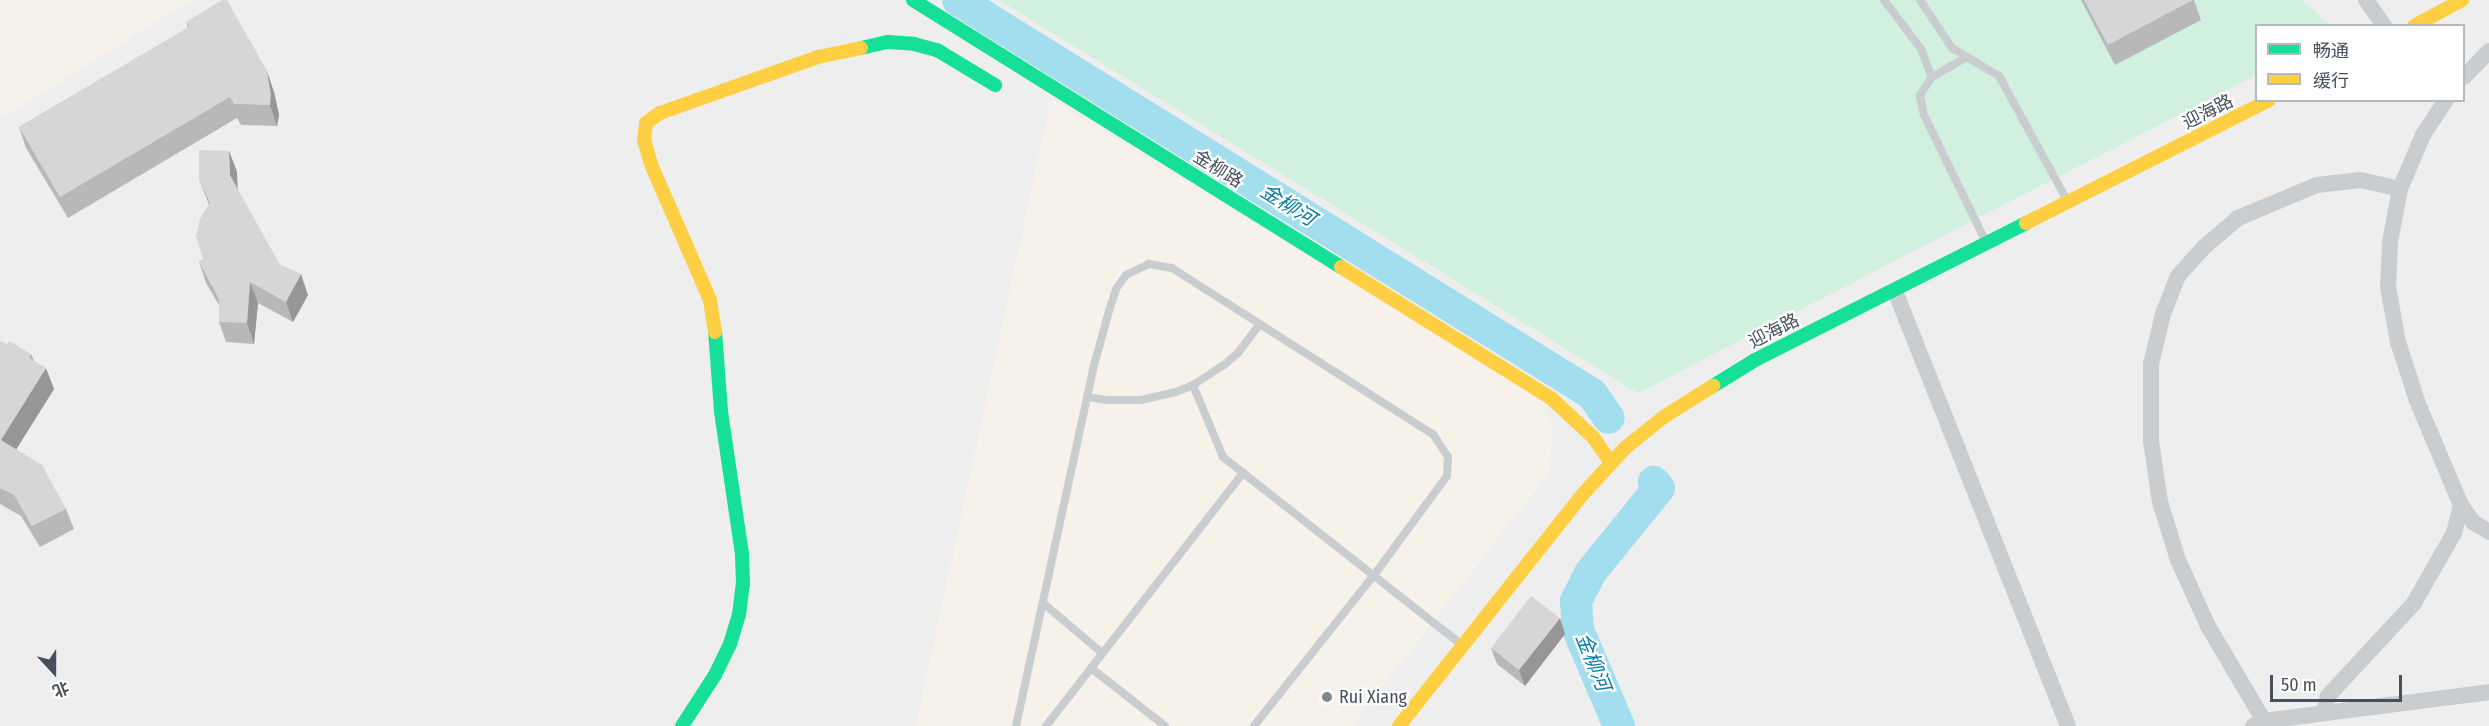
<!DOCTYPE html>
<meta charset="utf-8">
<style>
body{margin:0}
#map{position:relative;width:2489px;height:726px;overflow:hidden;background:#efeeee;font-family:"Fira Sans Condensed","Noto Sans SC",sans-serif}
div>[style]{position:absolute}
[style*='--x']{left:calc(var(--x)*1px);top:calc(var(--y)*1px);width:calc(var(--w)*1px);rotate:calc(var(--a)*1deg)}
.commercial>*{inset:0;background:#f7f2e9}
.green>*{inset:0;background:#d1f0de}
.river>*{height:32px;margin:-16px;padding:0 16px;transform-origin:16px;border-radius:16px;background:#a3deef}
.lane>*{height:8px;margin:-4px;padding:0 4px;transform-origin:4px;border-radius:4px;background:#cacdd0}
.street>*{height:16px;margin:-8px;padding:0 8px;transform-origin:8px;border-radius:8px;background:#cacdd0}
.fast>*{height:14px;margin:-7px;padding:0 7px;transform-origin:7px;border-radius:7px;background:#16e098}
.slow>*{height:14px;margin:-7px;padding:0 7px;transform-origin:7px;border-radius:7px;background:#ffcf43}
.wall>*{inset:0;background:#b8b8bb}
.shaded-wall>*{inset:0;background:#969698}
.building>*{inset:0;background:#d6d6d9}
.dots>*{width:16px;height:16px;translate:-50% -50%;box-sizing:border-box;border:3px solid #fff;border-radius:50%}
span{translate:-50% -50%;white-space:nowrap;text-align:center;line-height:1.15;-webkit-text-stroke:4.5px #fff;paint-order:stroke}
.street-label{font-size:18px;color:#45505c}
.poi-label{font-size:18px;color:#45505c}
.left{translate:0 -50%;text-align:left}
.water-label{font-size:20px;color:#067c9f;font-style:italic}
.legend{position:absolute;left:2255px;top:24px;width:210px;height:78px;box-sizing:border-box;background:#fff;border:2px solid #b5b9be;margin:0;padding:8px 10px;list-style:none;font-size:18px;color:#45505c}
.legend li{display:flex;align-items:center;gap:12px;height:30px}
.legend b{width:30px;border:2px solid #b5b9be}
.north{position:absolute;left:24px;top:642px;width:60px;height:60px;-webkit-text-stroke:4px #fff;paint-order:stroke;rotate:159deg;font-size:16px;font-weight:700;line-height:24px;text-align:center;color:#45505c}
.north::after{content:'';display:block;margin:auto;width:21px;height:27px;background:#45505c;clip-path:polygon(50% 0,100% 100%,50% 72%,0 100%)}
.scale{position:absolute;left:2270px;top:675px;width:132px;height:27px;box-sizing:border-box;border:3px solid #45505c;border-top:0;padding-left:8px;font-size:18px;line-height:21px;white-space:nowrap;color:#45505c;-webkit-text-stroke:4px #fff;paint-order:stroke}
</style>
<div id="map">
<div class="commercial">
<div style="clip-path:polygon(0 0,191px 0,0 119px)"></div>
<div style="clip-path:polygon(1051px 99px,1541px 399px,1553px 427px,1550px 471px,1352px 726px,916px 726px)"></div>
</div>
<div class="green">
<div style="clip-path:polygon(999px 0,2301px 0,2330px 25px,2256px 26px,2256px 75px,1638px 393px)"></div>
</div>
<div class="river">
<div style="--x:958;--y:0;--w:746;--a:31.86"></div>
<div style="--x:1592;--y:394;--w:29;--a:55"></div>
<div style="--x:1619;--y:726;--w:104;--a:-113.1"></div>
<div style="--x:1578;--y:630;--w:29;--a:-94"></div>
<div style="--x:1576;--y:601;--w:31;--a:-63"></div>
<div style="--x:1590;--y:573;--w:109;--a:-50.9"></div>
<div style="--x:1659;--y:488;--w:8;--a:-130"></div>
</div>
<div class="lane">
<div style="--x:1884;--y:0;--w:61;--a:52.9"></div>
<div style="--x:1921;--y:49;--w:30;--a:69"></div>
<div style="--x:1920;--y:0;--w:58;--a:56.3"></div>
<div style="--x:1952;--y:48;--w:55;--a:30.8"></div>
<div style="--x:1999;--y:76;--w:141;--a:61.3"></div>
<div style="--x:1965;--y:58;--w:38;--a:150"></div>
<div style="--x:1932;--y:77;--w:22;--a:124"></div>
<div style="--x:1920;--y:95;--w:20;--a:79"></div>
<div style="--x:1924;--y:115;--w:141;--a:64"></div>
<div style="--x:1193;--y:385;--w:78;--a:67.4"></div>
<div style="--x:1223;--y:457;--w:304;--a:38.2"></div>
<div style="--x:1087;--y:397;--w:18;--a:9"></div>
<div style="--x:1105;--y:400;--w:36;--a:0"></div>
<div style="--x:1141;--y:400;--w:36;--a:-13"></div>
<div style="--x:1176;--y:392;--w:18;--a:-22"></div>
<div style="--x:1193;--y:385;--w:37;--a:-33"></div>
<div style="--x:1224;--y:365;--w:18;--a:-41"></div>
<div style="--x:1238;--y:353;--w:36;--a:-53"></div>
<div style="--x:1043;--y:603;--w:77;--a:40.3"></div>
<div style="--x:1091;--y:668;--w:94;--a:38.1"></div>
<div style="--x:1016;--y:726;--w:365;--a:-77.8"></div>
<div style="--x:1093;--y:369;--w:60;--a:-74.6"></div>
<div style="--x:1109;--y:311;--w:23;--a:-72"></div>
<div style="--x:1116;--y:289;--w:17;--a:-54"></div>
<div style="--x:1126;--y:275;--w:25;--a:-26"></div>
<div style="--x:1149;--y:264;--w:23;--a:10"></div>
<div style="--x:1172;--y:268;--w:309;--a:32.5"></div>
<div style="--x:1433;--y:434;--w:27;--a:57"></div>
<div style="--x:1448;--y:457;--w:19;--a:93"></div>
<div style="--x:1447;--y:476;--w:123;--a:126.4"></div>
<div style="--x:1374;--y:575;--w:193;--a:128.5"></div>
<div style="--x:1046;--y:726;--w:321;--a:-52.1"></div>
</div>
<div class="street">
<div style="--x:2366;--y:0;--w:32;--a:55"></div>
<div style="--x:2464;--y:77;--w:36;--a:-46"></div>
<div style="--x:2446;--y:100;--w:42;--a:123.3"></div>
<div style="--x:2423;--y:135;--w:59;--a:113.1"></div>
<div style="--x:2400;--y:189;--w:54;--a:100.7"></div>
<div style="--x:2390;--y:242;--w:45;--a:92.5"></div>
<div style="--x:2388;--y:287;--w:56;--a:79.7"></div>
<div style="--x:2398;--y:342;--w:62;--a:72.1"></div>
<div style="--x:2417;--y:401;--w:113;--a:67.1"></div>
<div style="--x:2461;--y:505;--w:21;--a:55"></div>
<div style="--x:2473;--y:522;--w:19;--a:32"></div>
<div style="--x:1895;--y:291;--w:468;--a:68.3"></div>
<div style="--x:2324;--y:713;--w:17;--a:-77"></div>
<div style="--x:2328;--y:696;--w:127;--a:-47.2"></div>
<div style="--x:2414;--y:603;--w:81;--a:-60.3"></div>
<div style="--x:2454;--y:533;--w:29;--a:-76"></div>
<div style="--x:2264;--y:721;--w:110;--a:-120.5"></div>
<div style="--x:2208;--y:626;--w:72;--a:-114.4"></div>
<div style="--x:2178;--y:560;--w:61;--a:-107.2"></div>
<div style="--x:2160;--y:502;--w:62;--a:-98.4"></div>
<div style="--x:2151;--y:441;--w:77;--a:-90"></div>
<div style="--x:2151;--y:364;--w:51;--a:-76.5"></div>
<div style="--x:2163;--y:314;--w:41;--a:-68.5"></div>
<div style="--x:2178;--y:276;--w:38;--a:-48"></div>
<div style="--x:2203;--y:248;--w:46;--a:-40.6"></div>
<div style="--x:2238;--y:218;--w:86;--a:-22.7"></div>
<div style="--x:2317;--y:185;--w:44;--a:-6.5"></div>
<div style="--x:2361;--y:180;--w:40;--a:13"></div>
<div style="--x:2253;--y:726;--w:12;--a:-24"></div>
<div style="--x:2264;--y:721;--w:227;--a:-7.3"></div>
</div>
<div class="fast">
<div style="--x:913;--y:0;--w:504;--a:31.96"></div>
<div style="--x:861;--y:48;--w:28;--a:-13"></div>
<div style="--x:888;--y:42;--w:26;--a:4"></div>
<div style="--x:914;--y:44;--w:24;--a:15"></div>
<div style="--x:937;--y:50;--w:68;--a:31.1"></div>
<div style="--x:1713;--y:386;--w:49;--a:-31.8"></div>
<div style="--x:1755;--y:360;--w:304;--a:-26.8"></div>
<div style="--x:682;--y:726;--w:61;--a:-57.1"></div>
<div style="--x:715;--y:675;--w:34;--a:-64"></div>
<div style="--x:730;--y:644;--w:30;--a:-73"></div>
<div style="--x:739;--y:615;--w:31;--a:-83"></div>
<div style="--x:743;--y:584;--w:30;--a:-92"></div>
<div style="--x:742;--y:554;--w:145;--a:-98.4"></div>
<div style="--x:721;--y:411;--w:79;--a:-94.3"></div>
</div>
<div class="slow">
<div style="--x:2414;--y:26;--w:55;--a:-28.4"></div>
<div style="--x:2026;--y:223;--w:272;--a:-26.8"></div>
<div style="--x:1341;--y:267;--w:248;--a:32"></div>
<div style="--x:1551;--y:398;--w:57;--a:42.9"></div>
<div style="--x:1593;--y:437;--w:32;--a:55"></div>
<div style="--x:715;--y:332;--w:32;--a:-99"></div>
<div style="--x:710;--y:300;--w:148;--a:-113.5"></div>
<div style="--x:651;--y:164;--w:25;--a:-106"></div>
<div style="--x:644;--y:140;--w:17;--a:-83"></div>
<div style="--x:646;--y:123;--w:17;--a:-36"></div>
<div style="--x:660;--y:113;--w:168;--a:-19.5"></div>
<div style="--x:818;--y:57;--w:44;--a:-11.8"></div>
<div style="--x:1399;--y:726;--w:296;--a:-51.6"></div>
<div style="--x:1583;--y:494;--w:62;--a:-47.6"></div>
<div style="--x:1625;--y:448;--w:51;--a:-38.7"></div>
<div style="--x:1665;--y:416;--w:57;--a:-32"></div>
</div>
<div class="wall">
<div style="clip-path:polygon(2081px 0,2194px 0,2201px 20px,2115px 65px)"></div>
<div style="clip-path:polygon(186px 22px,274px 92px,279px 115px,277px 126px,241px 125px,237px 118px,68px 218px,26px 148px,19px 127px,188px 28px)"></div>
<div style="clip-path:polygon(229px 151px,237px 172px,237px 188px,279px 264px,308px 295px,293px 322px,258px 303px,254px 344px,226px 342px,219px 322px,219px 305px,206px 283px,199px 262px,203px 259px,209px 205px,199px 179px)"></div>
<div style="clip-path:polygon(0 341px,7px 345px,31px 354px,34px 361px,54px 389px,16px 449px,66px 509px,74px 529px,40px 547px,21px 516px,0 504px)"></div>
<div style="clip-path:polygon(1565px 634px,1525px 686px,1497px 664px,1491px 648px)"></div>
</div>
<div class="shaded-wall">
<div style="clip-path:polygon(267px 71px,274px 92px,279px 115px,277px 126px,270px 105px)"></div>
<div style="clip-path:polygon(229px 151px,237px 172px,238px 196px,230px 175px)"></div>
<div style="clip-path:polygon(301px 274px,308px 295px,293px 322px,286px 302px)"></div>
<div style="clip-path:polygon(250px 282px,258px 303px,254px 344px,247px 323px)"></div>
<div style="clip-path:polygon(46px 368px,54px 389px,9px 461px,1px 440px)"></div>
<div style="clip-path:polygon(1560px 618px,1565px 634px,1525px 686px,1519px 670px)"></div>
</div>
<div class="building">
<div style="clip-path:polygon(222px 0,227px 0,267px 71px,271px 95px,270px 105px,234px 104px,230px 97px,60px 197px,19px 127px,189px 27px,186px 22px)"></div>
<div style="clip-path:polygon(2084px 0,2193px 0,2108px 45px)"></div>
<div style="clip-path:polygon(199px 150px,229px 151px,230px 175px,279px 264px,301px 274px,286px 302px,250px 282px,247px 323px,219px 322px,219px 299px,199px 262px,203px 259px,196px 236px,200px 219px,210px 203px,199px 179px)"></div>
<div style="clip-path:polygon(0 341px,7px 345px,9px 341px,31px 354px,29px 358px,46px 368px,1px 440px,42px 465px,66px 509px,32px 526px,14px 495px,0 488px)"></div>
<div style="clip-path:polygon(1531px 596px,1560px 618px,1519px 670px,1491px 648px)"></div>
</div>
<div class="dots">
<div style="left:1327px;top:697px;background:#80878f"></div>
</div>
<div class="street-label">
<span style="left:2208px;top:112px;rotate:-27deg">迎海路</span>
<span style="left:1218px;top:169px;rotate:32deg">金柳路</span>
<span style="left:1774px;top:331px;rotate:-27deg">迎海路</span>
</div>
<div class="poi-label">
<span class="left" style="left:1339px;top:697px">Rui Xiang</span>
</div>
<div class="water-label">
<span style="left:1288px;top:205px;rotate:32deg">金柳河</span>
<span style="left:1593px;top:662px;rotate:68deg">金柳河</span>
</div>
<ul class="legend">
<li><b style="height:8px;background:#16e098"></b>畅通</li>
<li><b style="height:8px;background:#ffcf43"></b>缓行</li>
</ul>
<div class="north">北</div>
<div class="scale">50 m</div>
</div>
